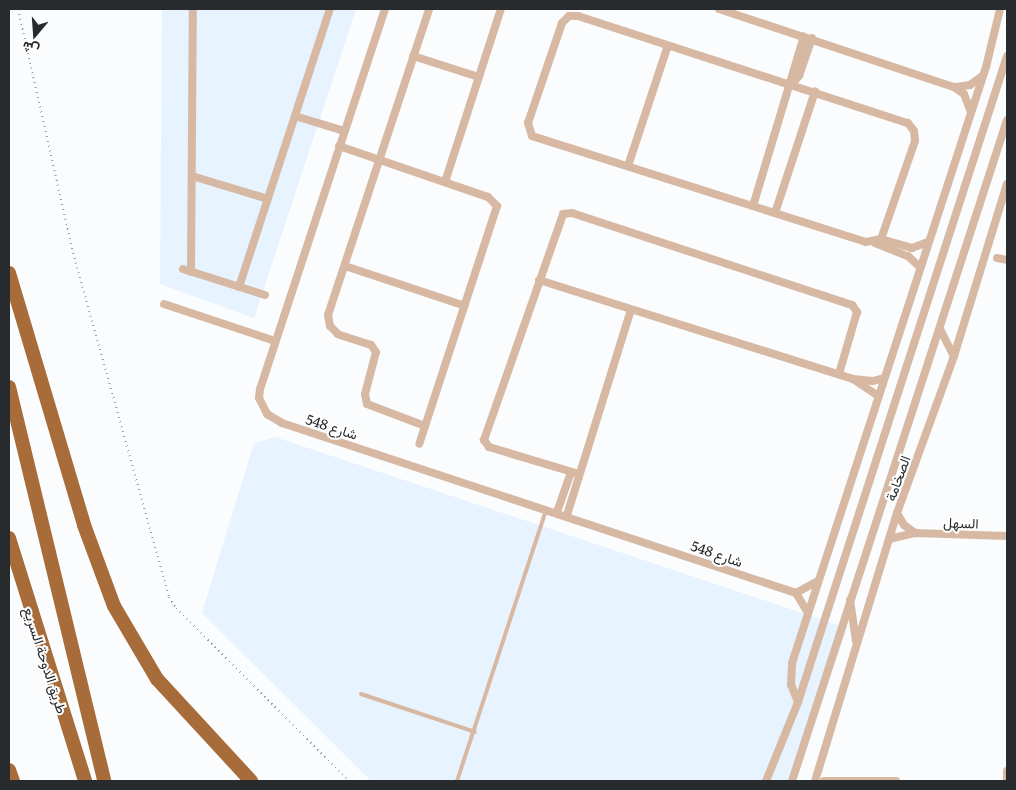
<!DOCTYPE html>
<meta charset="utf-8">
<style>
body{margin:0}
#map{position:relative;width:1016px;height:790px;overflow:hidden;background:#fafcfd;font-family:Literata,Vazirmatn,serif}
div>[style]{position:absolute}
[style*='--x']{left:calc(var(--x)*1px);top:calc(var(--y)*1px);width:calc(var(--w)*1px);rotate:calc(var(--a)*1deg)}
.built>*{inset:0;background:#e7f3ff}
.path>*{height:2px;margin-top:-1px;transform-origin:0;background:repeating-linear-gradient(90deg,#999b9d 0 1px,transparent 0 5px)}
.service>*{height:4px;margin:-2px;padding:0 2px;transform-origin:2px;border-radius:2px;background:#d7b9a3}
.minor>*{height:8px;margin:-4px;padding:0 4px;transform-origin:4px;border-radius:4px;background:#d7b9a3}
.motorway>*{height:14px;margin:-7px;padding:0 7px;transform-origin:7px;border-radius:7px;background:#a76c39}
span{translate:-50% -50%;white-space:nowrap;text-align:center;line-height:1.15;-webkit-text-stroke:4px #fff;paint-order:stroke}
.street-label{font-size:14px;color:#282b2e}
.frame{position:absolute;inset:0;border:10px solid #282b2e;pointer-events:none}
.north{position:absolute;left:10px;top:10px;width:50px;height:50px;-webkit-text-stroke:4px #fff;paint-order:stroke;rotate:198deg;font-size:14px;font-weight:700;line-height:20px;text-align:center;color:#282b2e}
.north::after{content:'';display:block;margin:auto;width:18px;height:22px;background:#282b2e;clip-path:polygon(50% 0,100% 100%,50% 72%,0 100%)}
</style>
<div id="map">
<div class="built">
<div style="clip-path:polygon(162px 9px,356px 9px,254px 318px,160px 284px)"></div>
<div style="clip-path:polygon(275px 437px,847px 628px,795px 781px,371px 781px,202px 613px,254px 443px)"></div>
</div>
<div class="path">
<div style="--x:18;--y:9;--w:250;--a:77.3"></div>
<div style="--x:73;--y:253;--w:357;--a:74.4"></div>
<div style="--x:169;--y:597;--w:13;--a:58"></div>
<div style="--x:176;--y:608;--w:245;--a:45"></div>
</div>
<div class="service">
<div style="--x:361;--y:694;--w:120;--a:18.4"></div>
<div style="--x:457;--y:781;--w:284;--a:-71.8"></div>
</div>
<div class="minor">
<div style="--x:385;--y:9;--w:400;--a:108.2"></div>
<div style="--x:260;--y:389;--w:9;--a:96"></div>
<div style="--x:259;--y:398;--w:18;--a:63"></div>
<div style="--x:267;--y:414;--w:17;--a:31"></div>
<div style="--x:282;--y:423;--w:541;--a:18.3"></div>
<div style="--x:796;--y:593;--w:23;--a:59"></div>
<div style="--x:719;--y:9;--w:248;--a:18.4"></div>
<div style="--x:954;--y:87;--w:12;--a:35"></div>
<div style="--x:964;--y:94;--w:17;--a:69"></div>
<div style="--x:569;--y:16;--w:9;--a:0"></div>
<div style="--x:578;--y:16;--w:347;--a:18"></div>
<div style="--x:908;--y:123;--w:10;--a:53"></div>
<div style="--x:914;--y:131;--w:10;--a:84"></div>
<div style="--x:915;--y:141;--w:104;--a:109.1"></div>
<div style="--x:881;--y:239;--w:15;--a:169"></div>
<div style="--x:866;--y:242;--w:350;--a:-162.4"></div>
<div style="--x:532;--y:136;--w:14;--a:-107"></div>
<div style="--x:528;--y:123;--w:106;--a:-71.2"></div>
<div style="--x:562;--y:23;--w:10;--a:-45"></div>
<div style="--x:413;--y:56;--w:69;--a:17.7"></div>
<div style="--x:792;--y:84;--w:11;--a:-49"></div>
<div style="--x:799;--y:76;--w:40;--a:-71.1"></div>
<div style="--x:956;--y:87;--w:14;--a:-8"></div>
<div style="--x:970;--y:85;--w:14;--a:-36"></div>
<div style="--x:295;--y:116;--w:51;--a:17"></div>
<div style="--x:339;--y:146;--w:157;--a:18.9"></div>
<div style="--x:488;--y:197;--w:13;--a:45"></div>
<div style="--x:497;--y:206;--w:250;--a:108.1"></div>
<div style="--x:628;--y:166;--w:127;--a:-71.7"></div>
<div style="--x:192;--y:176;--w:79;--a:16.8"></div>
<div style="--x:445;--y:182;--w:182;--a:-72.1"></div>
<div style="--x:753;--y:206;--w:177;--a:-73.3"></div>
<div style="--x:775;--y:213;--w:128;--a:-71.8"></div>
<div style="--x:881;--y:239;--w:32;--a:16"></div>
<div style="--x:912;--y:248;--w:17;--a:-21"></div>
<div style="--x:875;--y:243;--w:35;--a:22"></div>
<div style="--x:908;--y:256;--w:16;--a:43"></div>
<div style="--x:997;--y:258;--w:10;--a:11"></div>
<div style="--x:345;--y:266;--w:126;--a:18.4"></div>
<div style="--x:183;--y:269;--w:86;--a:17.6"></div>
<div style="--x:191;--y:272;--w:263;--a:-89.6"></div>
<div style="--x:539;--y:280;--w:329;--a:17.5"></div>
<div style="--x:853;--y:379;--w:30;--a:34"></div>
<div style="--x:239;--y:287;--w:293;--a:-71.9"></div>
<div style="--x:164;--y:304;--w:117;--a:18.4"></div>
<div style="--x:940;--y:329;--w:30;--a:63"></div>
<div style="--x:853;--y:379;--w:20;--a:6"></div>
<div style="--x:873;--y:381;--w:11;--a:-15"></div>
<div style="--x:425;--y:426;--w:62;--a:-159.2"></div>
<div style="--x:367;--y:404;--w:10;--a:-101"></div>
<div style="--x:365;--y:394;--w:43;--a:-75.3"></div>
<div style="--x:376;--y:352;--w:9;--a:-126"></div>
<div style="--x:371;--y:345;--w:35;--a:-162"></div>
<div style="--x:338;--y:334;--w:11;--a:-135"></div>
<div style="--x:330;--y:326;--w:11;--a:-100"></div>
<div style="--x:328;--y:315;--w:322;--a:-71.7"></div>
<div style="--x:579;--y:474;--w:94;--a:-163.3"></div>
<div style="--x:489;--y:447;--w:9;--a:-126"></div>
<div style="--x:484;--y:440;--w:239;--a:-70.7"></div>
<div style="--x:563;--y:214;--w:9;--a:-6"></div>
<div style="--x:572;--y:213;--w:295;--a:18.2"></div>
<div style="--x:852;--y:305;--w:9;--a:54"></div>
<div style="--x:857;--y:312;--w:65;--a:106.2"></div>
<div style="--x:557;--y:512;--w:42;--a:-70.7"></div>
<div style="--x:897;--y:513;--w:14;--a:60"></div>
<div style="--x:904;--y:525;--w:14;--a:36"></div>
<div style="--x:567;--y:515;--w:215;--a:-72.7"></div>
<div style="--x:889;--y:539;--w:27;--a:-13"></div>
<div style="--x:915;--y:533;--w:92;--a:1.9"></div>
<div style="--x:796;--y:593;--w:25;--a:-29"></div>
<div style="--x:850;--y:600;--w:41;--a:81.7"></div>
<div style="--x:798;--y:702;--w:18;--a:-112"></div>
<div style="--x:791;--y:685;--w:22;--a:-87"></div>
<div style="--x:792;--y:663;--w:627;--a:-71.97"></div>
<div style="--x:986;--y:67;--w:60;--a:-76.4"></div>
<div style="--x:766;--y:781;--w:85;--a:-67.9"></div>
<div style="--x:798;--y:702;--w:679;--a:-72.07"></div>
<div style="--x:792;--y:781;--w:695;--a:-71.98"></div>
<div style="--x:815;--y:781;--w:280;--a:-73"></div>
<div style="--x:897;--y:513;--w:167;--a:-70"></div>
<div style="--x:954;--y:356;--w:180;--a:-72.9"></div>
<div style="--x:824;--y:781;--w:72;--a:0"></div>
<div style="--x:1007;--y:781;--w:10;--a:-90"></div>
</div>
<div class="motorway">
<div style="--x:9;--y:273;--w:263;--a:73.4"></div>
<div style="--x:84;--y:525;--w:86;--a:69.7"></div>
<div style="--x:114;--y:606;--w:85;--a:59.5"></div>
<div style="--x:157;--y:679;--w:139;--a:47.3"></div>
<div style="--x:9;--y:387;--w:405;--a:76.4"></div>
<div style="--x:9;--y:538;--w:255;--a:72.6"></div>
<div style="--x:9;--y:770;--w:12;--a:70"></div>
</div>
<div class="street-label">
<span style="left:332px;top:426px;rotate:18deg">شارع 548</span>
<span style="left:897px;top:478px;rotate:-70deg">الصخامة</span>
<span style="left:961px;top:522px;rotate:2deg">السهل</span>
<span style="left:717px;top:553px;rotate:19deg">شارع 548</span>
<span style="left:46px;top:660px;rotate:72deg">طريق الدوحة السريع</span>
</div>
<div class="frame"></div>
<div class="north">ش</div>
</div>
